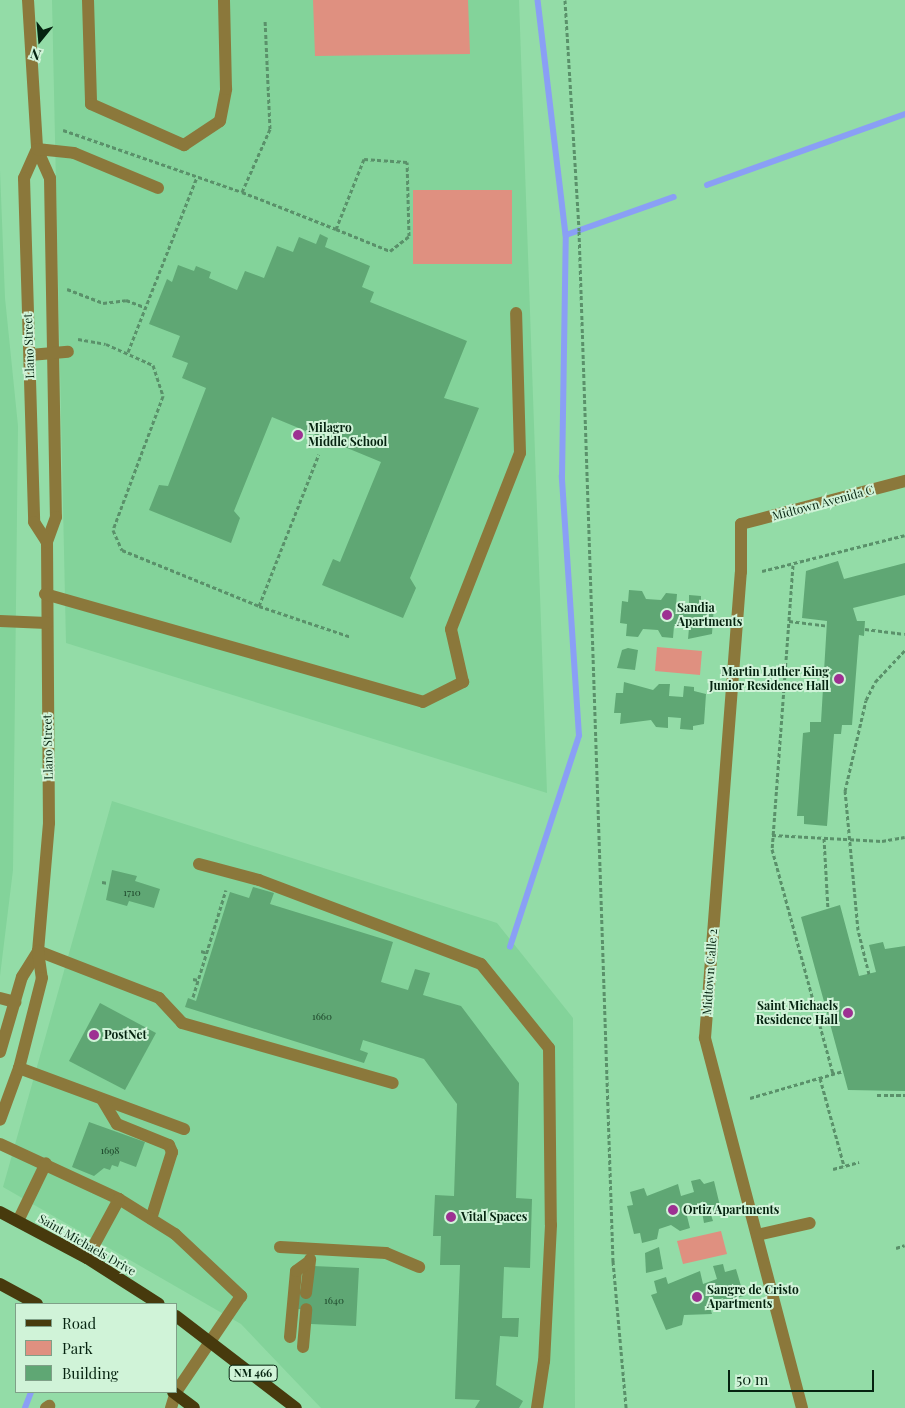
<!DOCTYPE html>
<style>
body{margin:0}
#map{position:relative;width:905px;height:1408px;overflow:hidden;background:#93dca7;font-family:"Playfair Display",serif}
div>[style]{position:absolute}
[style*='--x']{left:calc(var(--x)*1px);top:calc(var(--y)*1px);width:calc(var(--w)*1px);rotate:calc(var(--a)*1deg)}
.built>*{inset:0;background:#83d39a}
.green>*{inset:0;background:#df9080}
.stream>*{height:5.5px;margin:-2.75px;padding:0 2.75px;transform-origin:2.75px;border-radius:2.75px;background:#8a9ff5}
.building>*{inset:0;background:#5fa774}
.path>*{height:3px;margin-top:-1.5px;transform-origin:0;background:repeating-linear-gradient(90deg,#5a916a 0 4px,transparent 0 6.5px)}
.minor>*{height:12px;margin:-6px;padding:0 6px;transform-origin:6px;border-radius:6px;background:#8b783b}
.major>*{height:12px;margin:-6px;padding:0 6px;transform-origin:6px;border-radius:6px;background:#473a0d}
.dots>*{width:14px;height:14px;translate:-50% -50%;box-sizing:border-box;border:2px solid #d0f3d8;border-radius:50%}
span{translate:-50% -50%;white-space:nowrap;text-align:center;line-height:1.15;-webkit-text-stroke:4px #d0f3d8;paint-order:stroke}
.number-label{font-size:10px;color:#1c4429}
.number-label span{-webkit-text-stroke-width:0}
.shield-label span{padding:1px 4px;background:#d0f3d8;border:1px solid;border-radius:4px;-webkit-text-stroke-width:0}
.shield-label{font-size:11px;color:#052310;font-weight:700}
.street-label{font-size:12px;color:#052310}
.poi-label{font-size:12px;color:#052310;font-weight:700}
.left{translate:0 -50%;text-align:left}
.right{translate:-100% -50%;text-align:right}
.legend{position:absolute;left:15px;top:1303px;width:162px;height:90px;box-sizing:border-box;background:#d0f3d8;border:1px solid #7fa088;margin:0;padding:6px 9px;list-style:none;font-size:15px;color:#052310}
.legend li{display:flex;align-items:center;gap:10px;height:25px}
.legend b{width:25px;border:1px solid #7fa088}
.north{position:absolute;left:15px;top:15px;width:50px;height:50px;-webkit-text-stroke:4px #d0f3d8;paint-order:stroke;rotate:197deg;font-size:14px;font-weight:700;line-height:20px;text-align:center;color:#052310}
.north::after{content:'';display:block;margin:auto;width:18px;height:22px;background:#052310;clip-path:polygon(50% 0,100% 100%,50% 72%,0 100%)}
.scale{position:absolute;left:728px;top:1370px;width:146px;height:22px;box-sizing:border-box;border:2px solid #052310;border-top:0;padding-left:6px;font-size:15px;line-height:18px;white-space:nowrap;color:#052310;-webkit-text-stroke:4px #d0f3d8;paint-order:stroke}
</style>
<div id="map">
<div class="built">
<div style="clip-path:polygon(52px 0,519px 0,547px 793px,66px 643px)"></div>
<div style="clip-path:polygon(0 170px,5px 298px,18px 426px,13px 870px,0 976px)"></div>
<div style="clip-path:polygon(112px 801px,497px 923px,573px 1018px,575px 1408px,321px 1408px,241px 1324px,3px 1187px)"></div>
</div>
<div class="green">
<div style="clip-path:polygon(313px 0,468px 0,470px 54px,315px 56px)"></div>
<div style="clip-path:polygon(413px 190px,512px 190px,512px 264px,413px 264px)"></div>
<div style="clip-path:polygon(657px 647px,702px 651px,700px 675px,655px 671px)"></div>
<div style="clip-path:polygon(721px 1231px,727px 1254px,683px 1264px,677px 1241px)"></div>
</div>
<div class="stream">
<div style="--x:538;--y:0;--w:237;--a:83.2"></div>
<div style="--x:707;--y:185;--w:210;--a:-19.7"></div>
<div style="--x:510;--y:947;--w:222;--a:-71.9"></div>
<div style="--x:579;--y:736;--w:260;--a:-93.8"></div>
<div style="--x:562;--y:477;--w:242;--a:-89.1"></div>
<div style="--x:566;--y:235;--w:114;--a:-19.4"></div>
<div style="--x:25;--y:1408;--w:17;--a:-69"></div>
</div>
<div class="building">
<div style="clip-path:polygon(320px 234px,328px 238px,325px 247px,370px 266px,362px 287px,374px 292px,370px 302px,467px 341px,444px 398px,479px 408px,410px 578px,416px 588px,403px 618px,322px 585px,333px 559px,340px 562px,381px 462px,272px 417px,234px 511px,240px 518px,231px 543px,149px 510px,159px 485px,168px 486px,206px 388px,182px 378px,188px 363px,172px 357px,180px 336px,149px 324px,167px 279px,172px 282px,178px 265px,194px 271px,196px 266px,211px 272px,209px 278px,237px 290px,245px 271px,264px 278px,277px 246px,293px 252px,299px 237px,316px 244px)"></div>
<div style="clip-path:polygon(838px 561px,844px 579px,905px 563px,905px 595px,853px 608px,857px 621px,865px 621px,864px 636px,859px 635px,852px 725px,842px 725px,841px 734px,834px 734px,827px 826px,804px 824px,804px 816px,797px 816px,803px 733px,810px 732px,810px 722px,821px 722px,827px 621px,802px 618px,806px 571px)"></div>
<div style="clip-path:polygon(629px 590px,642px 591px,646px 599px,661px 600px,666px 593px,677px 594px,676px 606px,689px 607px,689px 595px,701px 596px,701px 600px,714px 604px,712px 634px,688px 639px,689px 628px,674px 626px,673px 638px,662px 637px,658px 630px,643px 629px,638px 637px,626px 636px,627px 624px,620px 623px,622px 601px,628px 602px)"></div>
<div style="clip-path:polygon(628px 648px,638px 650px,635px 670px,617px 668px,622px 650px)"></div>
<div style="clip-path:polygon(624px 682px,653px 690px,659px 684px,670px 684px,669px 696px,683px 697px,684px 686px,694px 687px,694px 691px,706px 694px,704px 724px,693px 726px,693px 730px,680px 729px,681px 718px,668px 717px,668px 728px,656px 727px,651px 720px,620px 724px,621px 713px,614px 713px,616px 693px,623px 693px)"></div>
<div style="clip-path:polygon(112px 870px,137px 876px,135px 881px,160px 889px,154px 908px,129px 901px,127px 906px,106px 900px)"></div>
<div style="clip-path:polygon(253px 887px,274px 893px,270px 904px,393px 942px,381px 982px,408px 990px,415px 969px,430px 973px,423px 995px,461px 1006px,519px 1083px,516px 1198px,532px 1199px,530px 1268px,504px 1267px,502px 1318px,519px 1318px,518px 1337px,500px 1336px,496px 1385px,523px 1401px,519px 1408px,475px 1408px,480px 1400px,455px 1399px,460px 1265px,440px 1265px,441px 1236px,433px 1236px,435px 1195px,454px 1196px,457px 1104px,424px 1059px,363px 1040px,360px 1050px,368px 1053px,364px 1063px,185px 1007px,188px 998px,196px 1001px,230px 892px,249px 898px)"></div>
<div style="clip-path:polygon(840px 905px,859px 976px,876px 972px,869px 945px,883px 942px,885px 949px,905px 946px,905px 1091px,848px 1090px,801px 917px)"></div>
<div style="clip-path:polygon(100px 1003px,156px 1033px,125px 1090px,69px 1061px)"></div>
<div style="clip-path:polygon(89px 1122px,145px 1142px,136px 1167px,120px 1161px,118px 1167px,112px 1165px,110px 1170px,104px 1168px,94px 1176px,72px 1167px)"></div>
<div style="clip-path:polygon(700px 1179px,704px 1184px,714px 1181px,721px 1210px,711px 1215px,713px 1221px,704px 1223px,702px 1212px,687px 1216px,690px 1228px,680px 1231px,671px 1225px,659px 1229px,657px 1239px,642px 1243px,640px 1233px,634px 1234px,627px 1206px,633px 1205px,630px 1192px,644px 1188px,647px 1196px,678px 1184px,681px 1196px,694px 1192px,691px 1181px)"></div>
<div style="clip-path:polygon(659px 1247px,663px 1269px,646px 1273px,645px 1253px)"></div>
<div style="clip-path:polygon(723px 1264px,725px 1272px,736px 1269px,744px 1296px,737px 1298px,735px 1308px,727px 1310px,723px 1298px,709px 1303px,712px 1314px,684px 1315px,682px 1325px,666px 1330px,651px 1295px,657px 1293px,654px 1281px,666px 1277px,668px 1284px,700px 1271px,703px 1284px,717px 1279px,713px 1266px)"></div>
<div style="clip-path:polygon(313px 1266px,359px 1268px,356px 1326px,311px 1324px,311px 1310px,298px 1309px,299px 1292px)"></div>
</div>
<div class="path">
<div style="--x:565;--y:0;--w:231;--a:86.5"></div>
<div style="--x:579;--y:231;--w:1031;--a:88.11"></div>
<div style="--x:613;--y:1261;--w:148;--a:84.9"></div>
<div style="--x:63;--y:130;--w:189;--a:19.1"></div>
<div style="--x:242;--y:192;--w:101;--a:21.5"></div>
<div style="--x:336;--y:229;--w:58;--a:22.2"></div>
<div style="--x:390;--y:251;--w:24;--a:-38"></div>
<div style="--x:409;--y:236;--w:74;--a:-91.5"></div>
<div style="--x:407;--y:162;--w:43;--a:-176"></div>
<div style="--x:364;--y:159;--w:75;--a:111.8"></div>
<div style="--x:242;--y:192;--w:69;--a:-66"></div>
<div style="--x:270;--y:129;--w:110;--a:-92.6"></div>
<div style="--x:67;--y:289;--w:39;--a:21"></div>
<div style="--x:103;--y:303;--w:23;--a:-7"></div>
<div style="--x:126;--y:300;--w:22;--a:21"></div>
<div style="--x:78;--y:339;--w:28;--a:10"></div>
<div style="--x:106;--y:344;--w:51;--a:24.1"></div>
<div style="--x:153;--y:365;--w:33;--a:72"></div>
<div style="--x:163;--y:396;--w:143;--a:110.5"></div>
<div style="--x:113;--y:530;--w:22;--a:66"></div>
<div style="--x:122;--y:550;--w:148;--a:22.2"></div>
<div style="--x:259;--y:606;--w:97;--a:18.6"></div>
<div style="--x:128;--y:352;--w:188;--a:-68.5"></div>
<div style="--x:793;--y:565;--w:285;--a:94.2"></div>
<div style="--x:772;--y:849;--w:233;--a:74.8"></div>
<div style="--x:762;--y:571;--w:147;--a:-14.1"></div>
<div style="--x:259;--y:606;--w:163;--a:-68.5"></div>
<div style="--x:789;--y:621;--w:38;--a:7"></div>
<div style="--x:865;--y:629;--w:40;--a:7.1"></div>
<div style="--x:772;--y:835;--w:110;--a:3.1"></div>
<div style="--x:882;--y:841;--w:23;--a:-10"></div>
<div style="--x:824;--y:838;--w:71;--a:86.8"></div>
<div style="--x:102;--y:882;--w:6;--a:9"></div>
<div style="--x:201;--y:951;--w:6;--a:18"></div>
<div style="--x:869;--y:974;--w:45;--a:-104"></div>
<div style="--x:858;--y:930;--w:140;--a:-95.3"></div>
<div style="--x:845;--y:791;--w:93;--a:-77"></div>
<div style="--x:866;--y:700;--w:20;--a:-63"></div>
<div style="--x:875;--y:682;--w:44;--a:-46.8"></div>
<div style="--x:193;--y:979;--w:5;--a:11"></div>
<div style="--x:193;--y:997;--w:112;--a:-72.9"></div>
<div style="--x:820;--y:1078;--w:91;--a:74.7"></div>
<div style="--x:877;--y:1095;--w:28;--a:0"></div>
<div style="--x:750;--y:1098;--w:97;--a:-16.2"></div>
<div style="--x:833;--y:1169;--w:27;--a:-15"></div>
<div style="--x:896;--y:1248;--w:9;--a:-18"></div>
</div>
<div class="minor">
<div style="--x:28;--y:0;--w:149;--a:86.5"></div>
<div style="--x:37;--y:149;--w:32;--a:66"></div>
<div style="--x:50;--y:178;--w:339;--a:89"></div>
<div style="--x:56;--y:517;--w:27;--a:110"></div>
<div style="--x:47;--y:542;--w:281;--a:89.6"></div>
<div style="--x:49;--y:823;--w:128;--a:94.9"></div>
<div style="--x:38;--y:951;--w:130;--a:21.2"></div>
<div style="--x:159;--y:998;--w:34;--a:47"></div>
<div style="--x:182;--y:1023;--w:219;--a:15.9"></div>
<div style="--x:88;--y:0;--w:104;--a:88.3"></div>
<div style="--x:91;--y:104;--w:102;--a:23.8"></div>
<div style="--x:184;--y:145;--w:43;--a:-33.7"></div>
<div style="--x:220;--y:121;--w:33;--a:-79"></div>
<div style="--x:226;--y:89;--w:89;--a:-91.3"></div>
<div style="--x:37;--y:149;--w:32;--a:114"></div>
<div style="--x:24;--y:178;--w:344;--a:88.3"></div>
<div style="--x:34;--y:522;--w:24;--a:57"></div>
<div style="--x:37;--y:149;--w:37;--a:6"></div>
<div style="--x:74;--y:153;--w:91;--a:22.6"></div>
<div style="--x:30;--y:355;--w:38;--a:-5"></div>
<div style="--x:45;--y:594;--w:393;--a:15.9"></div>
<div style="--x:423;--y:702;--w:45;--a:-26.6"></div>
<div style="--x:463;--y:682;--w:54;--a:-102.8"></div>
<div style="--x:451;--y:629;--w:189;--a:-68.6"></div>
<div style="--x:520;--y:453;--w:140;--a:-91.6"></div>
<div style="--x:0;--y:621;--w:47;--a:2.4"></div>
<div style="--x:199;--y:864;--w:62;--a:14.9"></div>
<div style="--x:259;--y:880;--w:237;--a:20.7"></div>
<div style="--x:481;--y:964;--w:108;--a:51"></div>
<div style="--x:549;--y:1048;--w:177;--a:89.4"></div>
<div style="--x:551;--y:1225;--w:136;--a:92.9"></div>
<div style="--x:544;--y:1361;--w:48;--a:98.5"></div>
<div style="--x:0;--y:998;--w:16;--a:15"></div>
<div style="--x:0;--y:1052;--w:78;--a:-73.7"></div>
<div style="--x:22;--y:977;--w:31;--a:-58"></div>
<div style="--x:38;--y:951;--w:27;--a:82"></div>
<div style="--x:42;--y:978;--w:93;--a:104.3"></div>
<div style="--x:19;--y:1068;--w:55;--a:110.1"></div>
<div style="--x:19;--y:1068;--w:176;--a:20.3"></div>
<div style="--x:103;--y:1101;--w:27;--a:59"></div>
<div style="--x:117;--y:1124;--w:56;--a:22"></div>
<div style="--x:169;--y:1145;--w:8;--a:67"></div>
<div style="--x:172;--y:1152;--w:70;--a:107.4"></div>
<div style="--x:0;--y:1144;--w:131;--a:24.8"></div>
<div style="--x:119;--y:1199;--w:66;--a:32"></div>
<div style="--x:175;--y:1234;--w:91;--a:43.2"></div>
<div style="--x:241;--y:1296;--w:116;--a:124.1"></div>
<div style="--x:18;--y:1221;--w:64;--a:-64.2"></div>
<div style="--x:757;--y:1235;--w:54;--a:-12.8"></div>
<div style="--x:280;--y:1247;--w:106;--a:3.2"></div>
<div style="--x:386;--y:1253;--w:36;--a:23"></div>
<div style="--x:87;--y:1258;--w:67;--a:-61.5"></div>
<div style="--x:306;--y:1293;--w:34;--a:-83"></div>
<div style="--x:290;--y:1337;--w:66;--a:-84.8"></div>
<div style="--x:296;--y:1271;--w:14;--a:-36"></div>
<div style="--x:303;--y:1347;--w:38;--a:-85"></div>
<div style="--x:46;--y:1408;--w:4;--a:-34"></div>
<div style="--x:171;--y:1408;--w:17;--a:-73"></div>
<div style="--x:802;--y:1408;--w:383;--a:-104.7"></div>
<div style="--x:705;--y:1038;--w:467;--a:-85.6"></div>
<div style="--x:741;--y:572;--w:48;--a:-90"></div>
<div style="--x:741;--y:524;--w:170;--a:-14.7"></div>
</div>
<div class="major">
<div style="--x:0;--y:1212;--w:98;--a:27.9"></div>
<div style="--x:87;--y:1258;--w:85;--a:32.6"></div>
<div style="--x:0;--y:1284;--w:42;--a:28.4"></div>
<div style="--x:176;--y:1316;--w:151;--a:37.5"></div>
<div style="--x:173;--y:1392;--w:26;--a:37"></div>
</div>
<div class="dots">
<div style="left:298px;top:435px;background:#9d3192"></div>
<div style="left:667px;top:615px;background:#9d3192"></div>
<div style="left:839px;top:679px;background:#9d3192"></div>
<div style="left:848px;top:1013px;background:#9d3192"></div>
<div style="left:94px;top:1035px;background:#9d3192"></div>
<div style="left:673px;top:1210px;background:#9d3192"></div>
<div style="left:451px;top:1217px;background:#9d3192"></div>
<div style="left:697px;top:1297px;background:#9d3192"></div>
</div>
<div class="number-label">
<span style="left:132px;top:893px">1710</span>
<span style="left:322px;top:1017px">1660</span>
<span style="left:110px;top:1151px">1698</span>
<span style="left:334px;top:1301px">1640</span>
</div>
<div class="shield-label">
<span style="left:253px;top:1373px">NM 466</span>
</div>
<div class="street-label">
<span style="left:29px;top:346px;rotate:-92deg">Llano Street</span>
<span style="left:823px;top:503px;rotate:-15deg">Midtown Avenida C</span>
<span style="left:48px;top:747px;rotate:-91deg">Llano Street</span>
<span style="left:710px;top:972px;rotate:-86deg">Midtown Calle 2</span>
<span style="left:87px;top:1245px;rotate:30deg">Saint Michaels Drive</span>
</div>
<div class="poi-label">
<span class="left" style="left:308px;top:435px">Milagro<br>Middle School</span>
<span class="left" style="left:677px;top:615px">Sandia<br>Apartments</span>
<span class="right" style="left:829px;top:679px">Martin Luther King<br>Junior Residence Hall</span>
<span class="right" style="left:838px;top:1013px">Saint Michaels<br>Residence Hall</span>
<span class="left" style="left:104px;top:1035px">PostNet</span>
<span class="left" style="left:683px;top:1210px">Ortiz Apartments</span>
<span class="left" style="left:461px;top:1217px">Vital Spaces</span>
<span class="left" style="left:707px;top:1297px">Sangre de Cristo<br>Apartments</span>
</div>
<ul class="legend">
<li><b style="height:6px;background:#473a0d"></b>Road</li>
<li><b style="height:14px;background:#df9080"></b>Park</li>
<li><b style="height:14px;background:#5fa774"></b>Building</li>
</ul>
<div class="north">N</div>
<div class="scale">50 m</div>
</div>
